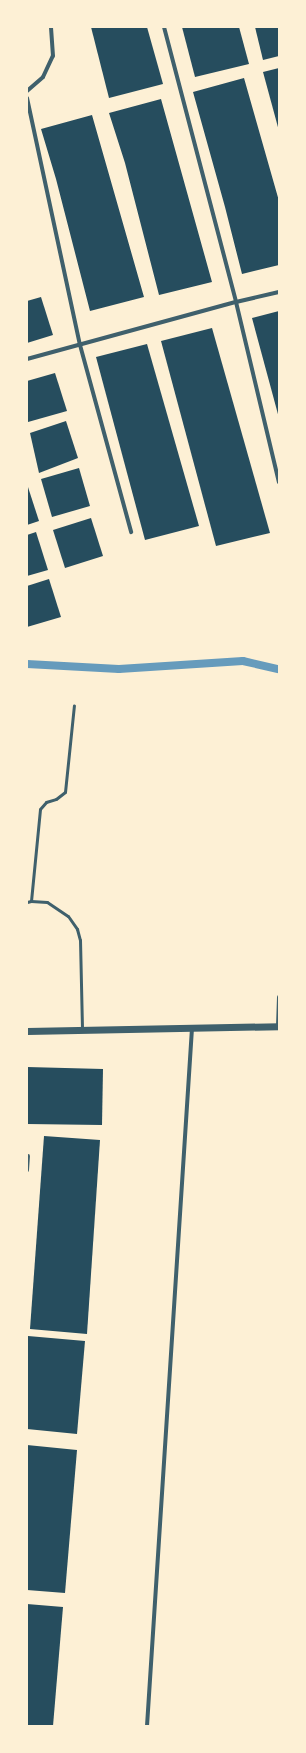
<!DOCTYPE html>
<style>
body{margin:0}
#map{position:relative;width:306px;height:1753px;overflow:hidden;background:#fdf0d5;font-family:Poppins,sans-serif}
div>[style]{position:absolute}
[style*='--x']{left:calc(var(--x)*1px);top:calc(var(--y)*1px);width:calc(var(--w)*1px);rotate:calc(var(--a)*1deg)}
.stream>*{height:8px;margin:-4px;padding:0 4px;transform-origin:4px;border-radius:4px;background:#669bbc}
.building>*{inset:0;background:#264d5e}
.service>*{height:3px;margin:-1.5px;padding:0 1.5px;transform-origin:1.5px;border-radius:1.5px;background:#3f606c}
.minor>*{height:4px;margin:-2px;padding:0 2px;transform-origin:2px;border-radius:2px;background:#3f606c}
.tertiary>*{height:7px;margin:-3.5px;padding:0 3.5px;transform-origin:3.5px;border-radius:3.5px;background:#3f606c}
span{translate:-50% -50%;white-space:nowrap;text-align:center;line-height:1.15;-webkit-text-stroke:3px #fdf0d5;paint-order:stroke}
.frame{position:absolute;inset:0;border:28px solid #fdf0d5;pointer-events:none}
</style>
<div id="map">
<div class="stream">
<div style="--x:27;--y:664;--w:92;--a:3.1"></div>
<div style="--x:119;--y:669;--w:124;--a:-3.7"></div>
<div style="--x:243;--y:661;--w:37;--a:13"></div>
</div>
<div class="building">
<div style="clip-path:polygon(91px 27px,147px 27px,163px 84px,109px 98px)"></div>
<div style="clip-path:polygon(182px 27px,239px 27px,249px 64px,195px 77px)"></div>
<div style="clip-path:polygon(255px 27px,279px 27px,279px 56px,263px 60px)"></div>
<div style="clip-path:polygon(279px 68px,279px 131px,263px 72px)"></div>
<div style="clip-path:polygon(244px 78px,279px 201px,279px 265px,242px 274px,225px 207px,193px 92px)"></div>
<div style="clip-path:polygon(161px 99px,212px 282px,159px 295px,125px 163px,109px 113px)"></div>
<div style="clip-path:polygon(92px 115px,144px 297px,90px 311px,56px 179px,41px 129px)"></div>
<div style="clip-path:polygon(41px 297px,53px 335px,27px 343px,27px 301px)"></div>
<div style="clip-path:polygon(279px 311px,279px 418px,252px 318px)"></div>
<div style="clip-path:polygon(212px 328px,270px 533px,216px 546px,161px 341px)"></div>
<div style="clip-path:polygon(147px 344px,199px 526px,145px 540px,96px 357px)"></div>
<div style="clip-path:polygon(55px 373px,67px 411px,28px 422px,27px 381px)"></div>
<div style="clip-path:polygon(66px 421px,78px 458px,39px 473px,30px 433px)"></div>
<div style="clip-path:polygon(79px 468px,90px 506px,52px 517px,41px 479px)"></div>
<div style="clip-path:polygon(27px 484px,39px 521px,27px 525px)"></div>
<div style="clip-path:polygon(91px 518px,103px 556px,65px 568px,53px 530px)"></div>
<div style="clip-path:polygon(36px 532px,48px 570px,27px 576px,27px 535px)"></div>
<div style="clip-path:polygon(49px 579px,61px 617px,27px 627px,27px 586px)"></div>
<div style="clip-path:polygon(27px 1067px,103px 1069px,102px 1125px,27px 1124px)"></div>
<div style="clip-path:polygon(44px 1136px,100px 1140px,87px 1334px,30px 1329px)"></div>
<div style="clip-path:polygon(28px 1336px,85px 1341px,77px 1434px,27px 1429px)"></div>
<div style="clip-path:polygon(27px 1445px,77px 1450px,65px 1593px,27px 1590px)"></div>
<div style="clip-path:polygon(27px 1604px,63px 1607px,53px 1726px,27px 1726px)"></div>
</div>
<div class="service">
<div style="--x:31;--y:901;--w:92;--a:-84.4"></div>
<div style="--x:40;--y:809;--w:9;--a:-49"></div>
<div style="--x:46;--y:802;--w:10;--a:-17"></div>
<div style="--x:56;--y:799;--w:11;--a:-38"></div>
<div style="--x:65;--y:792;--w:87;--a:-84.1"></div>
<div style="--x:27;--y:902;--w:4;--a:-14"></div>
<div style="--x:31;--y:901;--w:16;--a:4"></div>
<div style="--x:47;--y:902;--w:25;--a:34"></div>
<div style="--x:68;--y:916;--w:16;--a:55"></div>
<div style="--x:77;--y:929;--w:11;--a:75"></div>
<div style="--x:80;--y:940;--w:90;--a:88.7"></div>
</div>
<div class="minor">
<div style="--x:164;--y:27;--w:284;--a:75.3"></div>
<div style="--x:236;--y:302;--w:185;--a:76.6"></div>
<div style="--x:27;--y:91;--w:21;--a:-41"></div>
<div style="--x:43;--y:77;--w:23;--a:-65"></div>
<div style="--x:53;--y:56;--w:29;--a:-94"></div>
<div style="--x:27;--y:98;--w:253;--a:77.9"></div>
<div style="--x:80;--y:345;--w:194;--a:74.7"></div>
<div style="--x:27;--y:359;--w:217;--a:-15.3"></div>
<div style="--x:236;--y:302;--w:44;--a:-13.1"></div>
<div style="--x:278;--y:1026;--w:29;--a:-88"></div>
<div style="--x:27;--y:1170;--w:14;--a:-86"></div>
<div style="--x:147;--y:1726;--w:699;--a:-86.31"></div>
</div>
<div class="tertiary">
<div style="--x:27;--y:1031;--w:252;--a:-1.1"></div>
</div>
<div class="frame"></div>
</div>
